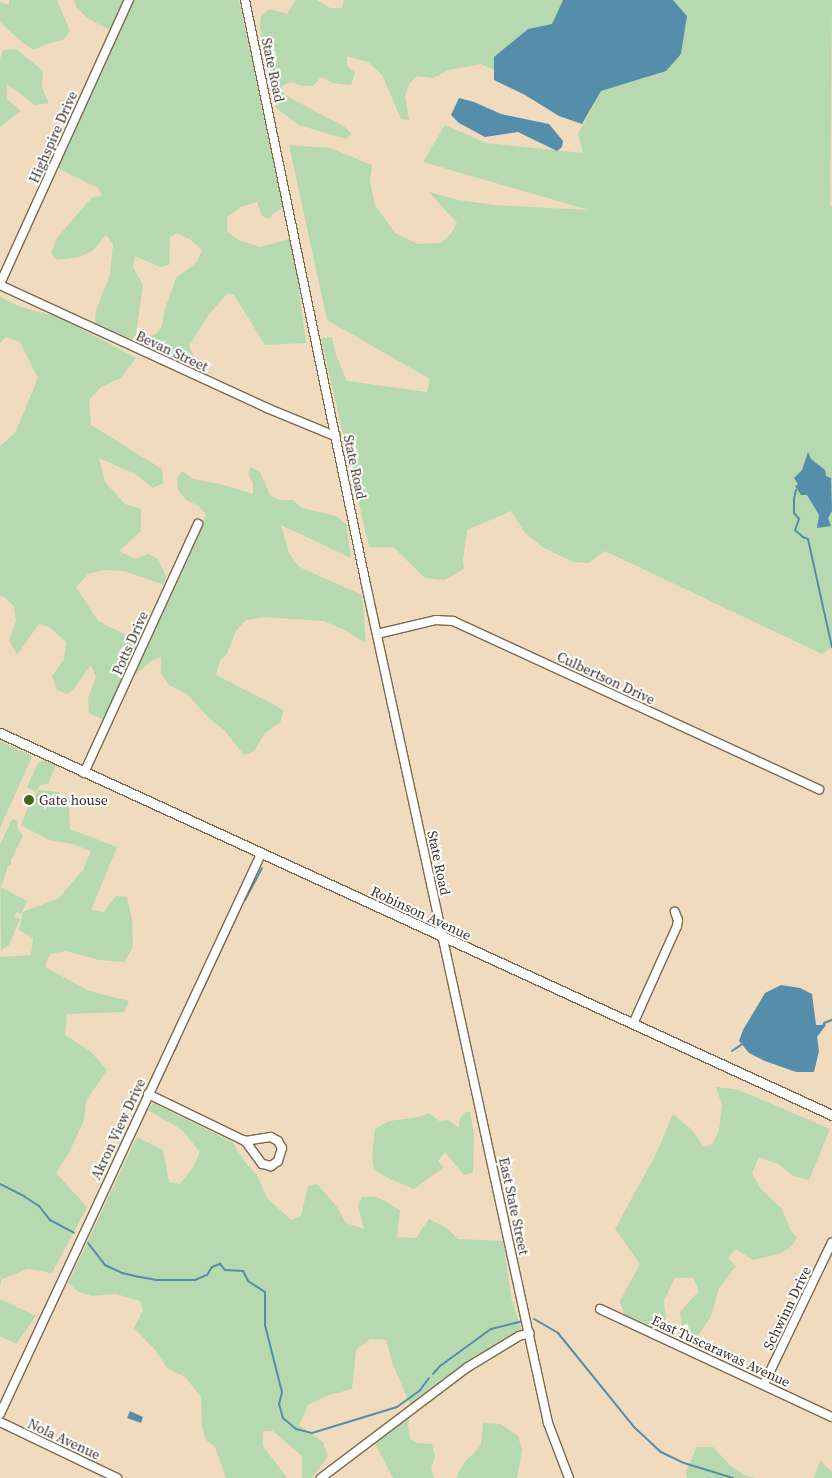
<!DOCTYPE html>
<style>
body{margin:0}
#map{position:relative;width:832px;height:1478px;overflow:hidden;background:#f0dbbe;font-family:"Source Serif 4",serif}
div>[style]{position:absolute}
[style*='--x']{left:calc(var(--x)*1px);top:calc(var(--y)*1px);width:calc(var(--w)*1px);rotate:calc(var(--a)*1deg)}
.green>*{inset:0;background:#b6d9af}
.water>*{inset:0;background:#548eab}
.stream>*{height:2px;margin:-1px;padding:0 1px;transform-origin:1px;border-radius:1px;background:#548eab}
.roads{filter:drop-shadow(1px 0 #7b694e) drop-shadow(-1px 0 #7b694e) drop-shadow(0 1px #7b694e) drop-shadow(0 -1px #7b694e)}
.minor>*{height:8px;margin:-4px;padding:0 4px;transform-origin:4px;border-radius:4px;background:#fff}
.major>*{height:9px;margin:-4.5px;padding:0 4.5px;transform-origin:4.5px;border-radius:4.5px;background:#fff}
.dots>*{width:14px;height:14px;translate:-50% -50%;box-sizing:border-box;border:2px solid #fff;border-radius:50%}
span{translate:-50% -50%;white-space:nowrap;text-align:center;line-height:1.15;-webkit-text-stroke:4px #fff;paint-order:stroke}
.street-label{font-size:14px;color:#383024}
.poi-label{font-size:14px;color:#383024}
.left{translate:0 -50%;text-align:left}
</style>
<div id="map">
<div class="green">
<div style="clip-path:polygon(9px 0,57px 0,70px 31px,63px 40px,46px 44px,34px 50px,23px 43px,0 22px,0 2px,9px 5px)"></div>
<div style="clip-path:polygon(74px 0,125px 0,110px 30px,87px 18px,76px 7px)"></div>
<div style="clip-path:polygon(133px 0,239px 0,283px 208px,274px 213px,269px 219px,262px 216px,257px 202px,241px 207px,227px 217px,227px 232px,239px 240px,260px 247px,292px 238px,306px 343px,265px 345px,234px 295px,228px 293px,209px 314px,189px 346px,194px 357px,193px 366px,186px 367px,142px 346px,144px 337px,156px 334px,162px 326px,165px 309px,176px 278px,197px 262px,202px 250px,191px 240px,177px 233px,170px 237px,169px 265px,160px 267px,135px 256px,133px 267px,143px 285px,135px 340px,95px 324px,96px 310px,110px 275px,113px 244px,106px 235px,92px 251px,79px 257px,57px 260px,51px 253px,57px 238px,87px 203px,93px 197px,102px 196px,98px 188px,58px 168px)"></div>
<div style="clip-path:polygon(296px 0,317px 0,330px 8px,342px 8px,344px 0,563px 0,552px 24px,528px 29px,494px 57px,494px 70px,481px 64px,449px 70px,433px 78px,417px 76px,410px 83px,405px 95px,409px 120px,401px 119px,382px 75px,368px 62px,347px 56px,347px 65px,355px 73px,351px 85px,333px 83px,321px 77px,313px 86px,303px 86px,291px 82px,282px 86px,285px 95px,345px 127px,351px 134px,346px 139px,299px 125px,275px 107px,260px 27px,261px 16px,269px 9px,287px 14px)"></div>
<div style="clip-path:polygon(673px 0,832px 0,830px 206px,832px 206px,832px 647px,822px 654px,605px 551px,589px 563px,573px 562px,544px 548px,525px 533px,511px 511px,467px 530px,463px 560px,464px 569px,445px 580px,425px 578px,393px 547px,369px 547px,321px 338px,332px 337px,336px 355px,347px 381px,427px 392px,430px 379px,327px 320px,289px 145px,330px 148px,372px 165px,370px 182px,375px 205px,395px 233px,418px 244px,441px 243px,451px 234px,457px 223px,429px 192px,458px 200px,496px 205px,589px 210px,423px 162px,445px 125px,486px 143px,583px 153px,578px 134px,601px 91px,621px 84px,645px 78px,681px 54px,687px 16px)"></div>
<div style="clip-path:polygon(16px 49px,43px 71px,42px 88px,49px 103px,35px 105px,7px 84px,7px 99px,21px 111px,0 127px,0 59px,3px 50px)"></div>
<div style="clip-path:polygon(0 297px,18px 306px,61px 318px,136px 358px,121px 378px,101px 387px,89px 400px,91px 425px,162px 469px,163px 483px,153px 488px,135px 474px,99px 458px,105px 482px,125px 504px,141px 509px,141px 531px,119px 551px,135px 559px,148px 554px,158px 559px,166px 576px,164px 585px,124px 571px,103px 570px,88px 574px,76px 587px,98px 621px,140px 642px,104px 720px,89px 713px,88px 698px,96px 677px,91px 665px,73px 690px,67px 694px,57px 690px,52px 676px,64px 659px,66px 642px,49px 627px,39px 624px,17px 655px,9px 640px,16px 621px,14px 606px,4px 597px,0 596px,0 446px,15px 433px,38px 378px,20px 342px,6px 337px,0 343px)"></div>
<div style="clip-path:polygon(251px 467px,260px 472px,270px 495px,280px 500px,293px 500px,302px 508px,336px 516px,346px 524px,351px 558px,281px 525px,289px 553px,299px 567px,362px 595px,366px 643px,344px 630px,324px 621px,264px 617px,246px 620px,236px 631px,227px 654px,220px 660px,216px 675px,284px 710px,280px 723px,265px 733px,254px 751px,244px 755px,225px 731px,210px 719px,187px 694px,169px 685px,161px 673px,161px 657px,151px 661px,131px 678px,206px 515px,199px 506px,186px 500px,178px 490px,177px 478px,182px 471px,193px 479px,220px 484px,253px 494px,253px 483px,248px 474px)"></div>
<div style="clip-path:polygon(0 741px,31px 755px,31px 759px,0 828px)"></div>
<div style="clip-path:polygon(44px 760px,56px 765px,48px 784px,40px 785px,36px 792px,27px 787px,38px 763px)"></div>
<div style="clip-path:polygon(39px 790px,59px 792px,69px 808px,70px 829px,117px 847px,91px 910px,104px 912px,116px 896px,127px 897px,132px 920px,133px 947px,124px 962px,99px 960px,66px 951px,50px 954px,45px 967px,89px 991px,129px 1001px,124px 1012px,67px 1014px,65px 1035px,90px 1051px,107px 1070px,86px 1101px,84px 1120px,69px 1153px,56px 1173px,87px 1207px,52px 1273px,28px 1269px,2px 1279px,0 1287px,0 957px,31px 955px,33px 938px,19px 930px,23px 912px,59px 898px,83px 870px,91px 851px,72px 844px,49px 840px,21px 825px,29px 804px)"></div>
<div style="clip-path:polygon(12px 819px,18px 821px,17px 828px,23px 836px,11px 860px,11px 865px,8px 866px,1px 887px,27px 901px,21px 914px,16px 912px,14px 917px,20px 919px,9px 945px,1px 950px,1px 955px,0 845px)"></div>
<div style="clip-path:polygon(716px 1087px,739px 1090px,830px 1129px,809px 1180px,793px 1176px,778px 1164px,759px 1157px,752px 1173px,761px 1189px,782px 1209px,790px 1229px,797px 1238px,791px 1247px,779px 1254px,753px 1260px,735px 1249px,728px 1258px,736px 1266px,719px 1288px,711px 1316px,692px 1345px,682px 1330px,680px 1312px,699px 1291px,693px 1278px,675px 1278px,664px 1301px,666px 1321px,654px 1329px,624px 1314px,620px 1301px,640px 1264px,615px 1229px,656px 1154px,673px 1114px,692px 1130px,704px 1147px,712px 1144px,719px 1131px,722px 1105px)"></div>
<div style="clip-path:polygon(153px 1103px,232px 1142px,245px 1162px,257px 1175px,267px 1198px,291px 1220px,301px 1216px,308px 1186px,317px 1184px,337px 1207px,346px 1223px,364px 1229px,358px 1206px,362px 1197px,377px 1197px,400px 1210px,397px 1237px,416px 1238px,429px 1219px,448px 1229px,458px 1239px,503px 1241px,512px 1301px,523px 1334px,412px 1409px,408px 1425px,410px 1439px,417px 1443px,432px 1444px,435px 1456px,431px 1469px,434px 1478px,393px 1478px,372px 1438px,412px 1408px,393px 1365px,386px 1340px,370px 1339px,356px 1350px,352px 1389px,326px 1396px,308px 1405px,299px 1425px,323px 1442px,328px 1456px,312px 1478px,302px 1478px,302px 1456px,273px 1431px,263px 1431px,263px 1446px,287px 1478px,226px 1478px,215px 1447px,206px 1440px,202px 1427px,201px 1397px,185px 1377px,167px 1368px,156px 1351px,134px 1328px,143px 1310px,140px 1301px,116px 1294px,92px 1296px,79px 1292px,68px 1283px,137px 1137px,163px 1150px,169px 1182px,180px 1184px,193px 1168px,200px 1152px,182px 1130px,148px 1110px)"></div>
<div style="clip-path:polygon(466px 1112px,470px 1112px,474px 1134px,473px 1173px,464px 1175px,445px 1152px,438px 1161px,444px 1167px,414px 1189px,390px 1179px,374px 1170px,372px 1156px,375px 1129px,389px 1121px,419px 1117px,429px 1113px,439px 1121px,449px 1120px,459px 1128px,460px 1118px)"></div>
<div style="clip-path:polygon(0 1299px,36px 1316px,16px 1344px,0 1336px)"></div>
<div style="clip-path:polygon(483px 1423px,501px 1424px,518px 1436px,522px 1450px,517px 1478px,456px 1478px,465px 1462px,481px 1445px)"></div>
<div style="clip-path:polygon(697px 1447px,713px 1447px,730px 1465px,746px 1476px,757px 1478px,687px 1478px,686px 1471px)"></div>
<div style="clip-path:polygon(820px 1460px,832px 1472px,832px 1478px,814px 1478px)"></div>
</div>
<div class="water">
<div style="clip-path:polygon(563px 0,673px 0,687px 16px,681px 54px,666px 71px,601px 91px,582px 124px,559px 116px,525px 95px,494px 80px,494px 57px,528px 29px,552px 24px)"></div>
<div style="clip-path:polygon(459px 98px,474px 102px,501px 114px,549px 124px,563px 141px,562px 147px,557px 151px,518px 132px,485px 137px,459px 123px,451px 115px)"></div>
<div style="clip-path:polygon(808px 452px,811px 459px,825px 470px,826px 476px,831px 478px,832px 511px,828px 518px,831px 526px,817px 528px,819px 515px,807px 495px,801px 495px,795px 486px,798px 484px,794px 478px,802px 470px)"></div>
<div style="clip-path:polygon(781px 985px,800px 988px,812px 994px,816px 1025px,822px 1025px,824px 1023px,826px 1025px,817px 1037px,819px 1051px,814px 1072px,796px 1072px,765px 1061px,749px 1053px,739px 1041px,743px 1030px,765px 993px)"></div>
<div style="clip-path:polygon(130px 1411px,143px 1417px,141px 1423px,127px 1418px)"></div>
</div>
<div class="stream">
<div style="--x:796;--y:490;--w:9;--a:103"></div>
<div style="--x:794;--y:499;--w:14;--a:90"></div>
<div style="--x:794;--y:513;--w:8;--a:50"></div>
<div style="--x:799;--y:519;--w:12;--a:110"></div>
<div style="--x:795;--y:530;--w:11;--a:41"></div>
<div style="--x:803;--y:537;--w:5;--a:22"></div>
<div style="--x:808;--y:539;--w:111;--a:77.5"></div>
<div style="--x:245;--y:900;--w:36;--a:-62"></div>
<div style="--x:213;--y:967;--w:62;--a:-65.1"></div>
<div style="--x:824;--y:1023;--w:9;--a:-21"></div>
<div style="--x:184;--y:1028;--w:60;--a:-64.3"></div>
<div style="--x:175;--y:1050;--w:16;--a:-68"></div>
<div style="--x:732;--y:1051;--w:11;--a:-34"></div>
<div style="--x:156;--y:1089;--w:35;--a:-65"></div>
<div style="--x:170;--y:1100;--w:13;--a:27"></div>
<div style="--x:0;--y:1184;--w:28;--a:27"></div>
<div style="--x:25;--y:1197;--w:17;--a:33"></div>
<div style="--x:39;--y:1206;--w:18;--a:52"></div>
<div style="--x:50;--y:1220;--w:27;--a:28"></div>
<div style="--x:88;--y:1243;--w:28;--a:52"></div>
<div style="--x:105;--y:1265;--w:19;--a:25"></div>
<div style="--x:122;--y:1273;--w:18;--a:13"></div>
<div style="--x:140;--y:1277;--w:17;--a:10"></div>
<div style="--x:157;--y:1280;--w:38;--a:0"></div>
<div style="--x:195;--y:1280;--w:13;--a:-23"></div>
<div style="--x:207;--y:1275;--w:9;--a:-58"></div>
<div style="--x:212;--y:1267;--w:9;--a:-21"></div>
<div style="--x:220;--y:1264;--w:8;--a:50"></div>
<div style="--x:225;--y:1270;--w:18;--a:3"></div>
<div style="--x:243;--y:1271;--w:11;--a:63"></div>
<div style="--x:248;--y:1281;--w:20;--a:33"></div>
<div style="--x:265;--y:1292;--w:33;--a:90"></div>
<div style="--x:265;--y:1325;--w:69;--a:75.8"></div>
<div style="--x:282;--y:1392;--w:12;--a:104"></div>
<div style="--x:279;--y:1404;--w:15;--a:74"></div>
<div style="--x:283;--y:1418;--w:17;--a:40"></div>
<div style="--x:296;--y:1429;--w:16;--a:14"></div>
<div style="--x:312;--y:1433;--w:89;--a:-17"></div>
<div style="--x:397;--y:1407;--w:29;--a:-36"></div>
<div style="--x:420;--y:1390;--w:15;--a:-53"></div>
<div style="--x:534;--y:1319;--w:28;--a:30"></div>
<div style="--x:558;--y:1333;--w:121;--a:51"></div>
<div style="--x:634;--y:1427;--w:37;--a:43"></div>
<div style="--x:661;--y:1452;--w:25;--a:26"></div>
<div style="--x:684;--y:1463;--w:51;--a:17"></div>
<div style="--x:433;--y:1374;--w:11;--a:-49"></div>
<div style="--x:440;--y:1366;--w:63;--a:-36"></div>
<div style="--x:491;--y:1329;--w:30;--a:-14"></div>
</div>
<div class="roads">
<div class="minor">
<div style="--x:245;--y:0;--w:592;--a:78.31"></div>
<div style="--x:365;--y:580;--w:863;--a:77.75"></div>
<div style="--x:548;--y:1423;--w:59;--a:69.1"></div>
<div style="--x:0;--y:284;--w:312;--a:-65.6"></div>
<div style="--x:0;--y:285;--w:294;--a:24.7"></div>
<div style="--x:267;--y:408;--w:74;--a:22.4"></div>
<div style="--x:377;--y:634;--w:61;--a:-13.3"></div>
<div style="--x:436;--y:620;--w:17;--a:3"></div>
<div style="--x:453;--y:621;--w:403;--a:24.7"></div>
<div style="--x:84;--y:773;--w:274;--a:-65.4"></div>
<div style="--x:633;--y:1024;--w:107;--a:-65.8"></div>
<div style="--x:677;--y:926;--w:6;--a:-81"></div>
<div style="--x:678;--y:920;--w:9;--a:-111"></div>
<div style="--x:148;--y:1094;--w:108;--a:25.9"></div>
<div style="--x:245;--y:1141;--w:26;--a:-9"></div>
<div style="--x:271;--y:1137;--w:8;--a:30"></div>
<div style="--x:278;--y:1141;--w:8;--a:60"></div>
<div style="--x:282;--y:1148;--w:14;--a:107"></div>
<div style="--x:278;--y:1161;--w:9;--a:144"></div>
<div style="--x:271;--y:1166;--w:9;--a:-167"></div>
<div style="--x:262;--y:1164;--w:29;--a:-126"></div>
<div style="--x:600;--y:1309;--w:256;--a:25"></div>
<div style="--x:764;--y:1384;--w:157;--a:-64.4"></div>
<div style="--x:0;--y:1414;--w:618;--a:-65.01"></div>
<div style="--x:0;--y:1422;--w:130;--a:25.6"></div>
<div style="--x:321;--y:1478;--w:184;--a:-37.1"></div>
<div style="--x:468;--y:1367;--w:60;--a:-31.3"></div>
<div style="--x:519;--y:1336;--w:11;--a:-15"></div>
</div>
<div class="major">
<div style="--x:0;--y:733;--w:916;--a:24.66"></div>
</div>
</div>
<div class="dots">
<div style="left:29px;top:800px;background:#406620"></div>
</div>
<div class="street-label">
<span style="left:273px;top:70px;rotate:78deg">State Road</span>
<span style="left:53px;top:137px;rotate:-66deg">Highspire Drive</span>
<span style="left:172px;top:351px;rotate:25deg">Bevan Street</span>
<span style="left:355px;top:467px;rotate:78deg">State Road</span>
<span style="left:130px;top:643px;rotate:-66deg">Potts Drive</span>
<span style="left:606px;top:678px;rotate:25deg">Culbertson Drive</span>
<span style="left:439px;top:863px;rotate:78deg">State Road</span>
<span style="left:421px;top:913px;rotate:25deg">Robinson Avenue</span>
<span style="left:118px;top:1129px;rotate:-65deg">Akron View Drive</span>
<span style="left:514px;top:1206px;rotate:78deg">East State Street</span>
<span style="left:787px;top:1308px;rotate:-64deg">Schwinn Drive</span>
<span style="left:721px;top:1351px;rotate:25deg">East Tuscarawas Avenue</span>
<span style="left:64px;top:1439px;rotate:25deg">Nola Avenue</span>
</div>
<div class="poi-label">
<span class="left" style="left:39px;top:800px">Gate house</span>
</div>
</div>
